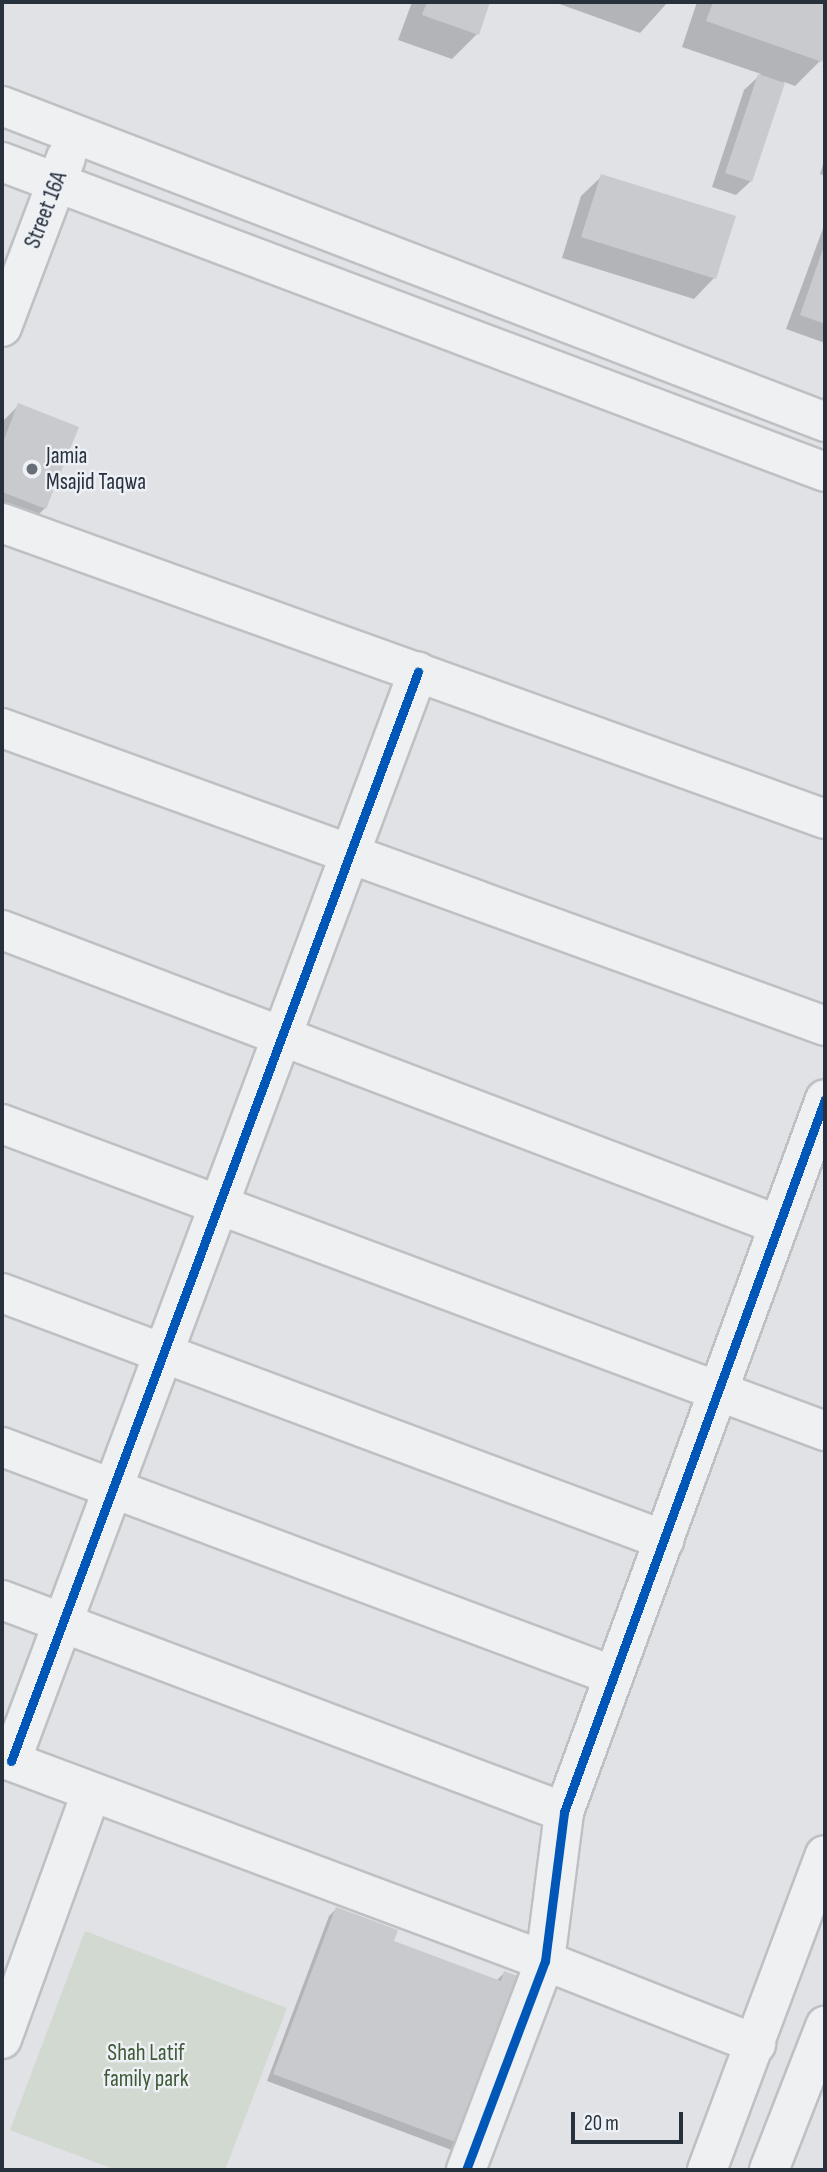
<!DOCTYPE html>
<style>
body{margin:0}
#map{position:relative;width:827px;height:2172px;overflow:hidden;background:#e0e2e5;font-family:"Sofia Sans Condensed",sans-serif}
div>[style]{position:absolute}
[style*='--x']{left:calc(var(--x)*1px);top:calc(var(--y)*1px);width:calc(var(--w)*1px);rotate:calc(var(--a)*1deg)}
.green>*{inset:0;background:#d1d9d0}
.shadow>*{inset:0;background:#0003}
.building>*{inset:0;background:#c8cacd}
.roads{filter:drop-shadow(2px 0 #bec0c3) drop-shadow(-2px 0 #bec0c3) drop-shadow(0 2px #bec0c3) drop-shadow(0 -2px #bec0c3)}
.minor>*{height:38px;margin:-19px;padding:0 19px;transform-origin:19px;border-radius:19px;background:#eff0f1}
.tertiary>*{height:38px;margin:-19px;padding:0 19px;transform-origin:19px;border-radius:19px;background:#eff0f1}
.cycleway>*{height:9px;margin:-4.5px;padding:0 4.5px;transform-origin:4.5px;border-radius:4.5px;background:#0057b8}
.dots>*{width:19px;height:19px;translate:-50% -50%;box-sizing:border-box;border:4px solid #edf0f5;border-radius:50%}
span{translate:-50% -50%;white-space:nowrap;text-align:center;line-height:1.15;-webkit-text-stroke:5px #edf0f5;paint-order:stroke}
.street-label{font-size:23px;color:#27303d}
.poi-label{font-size:23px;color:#27303d}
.left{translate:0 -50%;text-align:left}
.park-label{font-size:23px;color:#3d5935}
.frame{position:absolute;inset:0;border:4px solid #27303d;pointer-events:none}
.scale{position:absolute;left:571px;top:2112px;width:112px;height:32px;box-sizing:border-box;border:4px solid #27303d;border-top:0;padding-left:9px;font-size:21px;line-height:24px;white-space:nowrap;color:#27303d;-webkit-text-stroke:5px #edf0f5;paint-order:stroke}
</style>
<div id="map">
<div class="green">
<div style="clip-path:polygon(85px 1931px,287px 2008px,225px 2170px,116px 2170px,10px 2130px)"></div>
</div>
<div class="shadow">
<div style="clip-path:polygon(412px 2px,489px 2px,477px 34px,452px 59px,398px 40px)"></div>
<div style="clip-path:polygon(554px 2px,668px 2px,640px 33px)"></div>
<div style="clip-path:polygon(697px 2px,825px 2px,825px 47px,820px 61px,795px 86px,784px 82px,751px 181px,736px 195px,712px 187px,744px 90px,761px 74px,682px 47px)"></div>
<div style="clip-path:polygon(825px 158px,825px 176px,820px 174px)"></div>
<div style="clip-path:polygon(602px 176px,734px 217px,714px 278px,694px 299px,562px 258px,581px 196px)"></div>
<div style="clip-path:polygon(825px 223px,825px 343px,786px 329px)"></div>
<div style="clip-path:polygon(19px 405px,76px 428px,45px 508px,19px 534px,2px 527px,2px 422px)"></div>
<div style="clip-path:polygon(336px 1909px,392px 1942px,497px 1980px,504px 1973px,457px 2152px,267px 2081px,329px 1916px)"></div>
</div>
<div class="building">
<div style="clip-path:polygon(427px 2px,490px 2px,479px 35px,422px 15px)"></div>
<div style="clip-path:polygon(713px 2px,825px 2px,825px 52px,822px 62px,706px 21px)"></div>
<div style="clip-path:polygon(758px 74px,785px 83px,752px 182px,725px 173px)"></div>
<div style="clip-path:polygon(601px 174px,736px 216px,716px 279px,581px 237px)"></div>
<div style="clip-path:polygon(825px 243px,825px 324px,800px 315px)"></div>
<div style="clip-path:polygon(18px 403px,79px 427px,46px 509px,2px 492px,2px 445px)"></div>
<div style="clip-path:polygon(336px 1907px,398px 1930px,394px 1941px,501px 1981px,504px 1971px,528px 1980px,466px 2146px,273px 2074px)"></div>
</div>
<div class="roads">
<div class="minor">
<div style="--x:2;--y:523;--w:875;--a:19.78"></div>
<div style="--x:2;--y:728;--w:875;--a:19.9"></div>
<div style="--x:2;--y:930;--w:831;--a:20.79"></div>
<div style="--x:2;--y:1124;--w:878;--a:20.46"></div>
<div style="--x:2;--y:1293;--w:707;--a:20.46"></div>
<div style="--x:2;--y:1447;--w:653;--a:20.51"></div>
<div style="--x:2;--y:1600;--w:601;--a:20.67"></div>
<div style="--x:2;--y:1758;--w:580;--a:20.5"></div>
<div style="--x:545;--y:1961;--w:227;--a:21.5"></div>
<div style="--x:11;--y:1761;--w:1163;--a:-69.51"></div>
<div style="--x:2;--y:2039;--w:262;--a:-70.1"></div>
<div style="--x:466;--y:2170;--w:223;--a:-69.3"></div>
<div style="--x:545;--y:1961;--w:150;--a:-82.7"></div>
<div style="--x:564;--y:1812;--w:759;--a:-69.89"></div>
</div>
<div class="tertiary">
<div style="--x:2;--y:106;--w:882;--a:21"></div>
<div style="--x:2;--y:162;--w:879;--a:20.64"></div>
<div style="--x:2;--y:327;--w:181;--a:-69.3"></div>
<div style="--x:707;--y:2170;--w:336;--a:-69.5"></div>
<div style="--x:769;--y:2170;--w:155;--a:-68.7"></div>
</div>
</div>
<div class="cycleway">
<div style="--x:11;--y:1761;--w:1163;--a:-69.51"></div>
<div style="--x:466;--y:2170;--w:223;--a:-69.3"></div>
<div style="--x:545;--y:1961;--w:150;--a:-82.7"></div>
<div style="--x:564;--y:1812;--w:759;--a:-69.89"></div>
</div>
<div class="dots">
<div style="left:32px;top:469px;background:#686e78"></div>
</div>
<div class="street-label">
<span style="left:46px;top:210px;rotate:-69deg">Street 16A</span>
</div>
<div class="poi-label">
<span class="left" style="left:46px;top:469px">Jamia<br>Msajid Taqwa</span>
</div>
<div class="park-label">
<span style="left:146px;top:2066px">Shah Latif<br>family park</span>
</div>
<div class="frame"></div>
<div class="scale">20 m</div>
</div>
